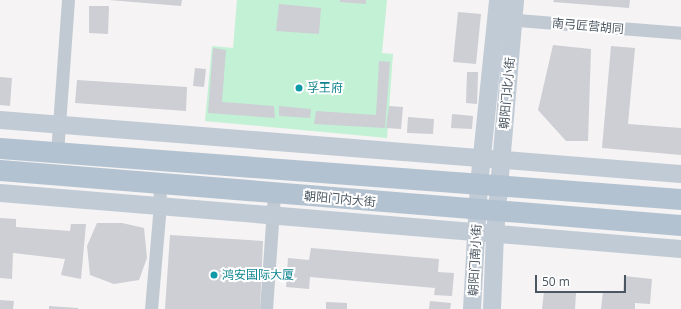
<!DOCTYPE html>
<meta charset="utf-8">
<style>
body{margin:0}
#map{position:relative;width:681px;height:309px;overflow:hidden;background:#f5f3f3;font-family:"Open Sans","Noto Sans SC",sans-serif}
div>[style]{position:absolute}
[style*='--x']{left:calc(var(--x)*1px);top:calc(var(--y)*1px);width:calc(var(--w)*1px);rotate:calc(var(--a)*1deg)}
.green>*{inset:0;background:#c3f1d5}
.building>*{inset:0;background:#cdcfd5}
.street>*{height:13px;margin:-6.5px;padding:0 6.5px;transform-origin:6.5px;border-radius:6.5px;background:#c1cad2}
.secondary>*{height:18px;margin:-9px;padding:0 9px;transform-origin:9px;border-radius:9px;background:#c1cbd6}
.primary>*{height:21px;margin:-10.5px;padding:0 10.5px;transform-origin:10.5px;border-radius:10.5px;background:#b3c2d1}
.dots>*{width:11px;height:11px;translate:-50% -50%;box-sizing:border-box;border:2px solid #fff;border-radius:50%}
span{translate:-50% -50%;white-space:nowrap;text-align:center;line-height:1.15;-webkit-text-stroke:4px #fff;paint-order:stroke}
.street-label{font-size:12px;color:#4a5661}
.culture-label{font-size:12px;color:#0d838f}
.left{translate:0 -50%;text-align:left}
.scale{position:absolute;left:535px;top:275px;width:91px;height:18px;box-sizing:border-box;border:2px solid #4a5661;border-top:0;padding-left:5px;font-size:12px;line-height:14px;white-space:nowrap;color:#4a5661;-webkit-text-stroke:3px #fff;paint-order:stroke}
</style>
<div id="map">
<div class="green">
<div style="clip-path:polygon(237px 0,387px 0,382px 53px,393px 54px,387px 138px,205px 121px,212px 46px,233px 48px)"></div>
</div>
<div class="building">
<div style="clip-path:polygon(109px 0,182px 0,181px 6px)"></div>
<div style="clip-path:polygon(340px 0,366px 0,366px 4px,340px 2px)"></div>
<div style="clip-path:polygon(554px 0,630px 0,629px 8px,553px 2px)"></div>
<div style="clip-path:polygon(279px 4px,321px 8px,319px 34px,276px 31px)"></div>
<div style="clip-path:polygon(89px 6px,109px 6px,108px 34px,89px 33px)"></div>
<div style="clip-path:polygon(458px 12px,481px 14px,476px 64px,453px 62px)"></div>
<div style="clip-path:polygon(553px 45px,591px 49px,588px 141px,566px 141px,538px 110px)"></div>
<div style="clip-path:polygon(611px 46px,635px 48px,628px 124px,681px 128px,681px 155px,602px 148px)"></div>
<div style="clip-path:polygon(213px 48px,226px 50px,222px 102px,274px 106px,275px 118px,208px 113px)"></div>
<div style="clip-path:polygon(379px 61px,390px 62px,385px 128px,314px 124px,316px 111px,376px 115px)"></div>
<div style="clip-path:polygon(195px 68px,206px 69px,204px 87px,193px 86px)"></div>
<div style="clip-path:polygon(467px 72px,478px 72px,477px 104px,466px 103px)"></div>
<div style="clip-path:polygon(0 77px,12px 78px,10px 106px,0 105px)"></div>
<div style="clip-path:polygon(77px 80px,187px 87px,186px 111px,75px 103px)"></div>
<div style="clip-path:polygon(279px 106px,311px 109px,310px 118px,279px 116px)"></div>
<div style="clip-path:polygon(389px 106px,403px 107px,401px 129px,386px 128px)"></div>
<div style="clip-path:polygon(452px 114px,473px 116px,472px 129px,451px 128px)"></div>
<div style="clip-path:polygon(408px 117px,434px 119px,433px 134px,407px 133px)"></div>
<div style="clip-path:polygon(0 218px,16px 219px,16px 227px,70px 231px,71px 224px,86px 224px,81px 279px,61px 275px,65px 259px,13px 253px,12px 279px,0 278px)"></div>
<div style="clip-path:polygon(97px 223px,122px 223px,144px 228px,147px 258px,139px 280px,114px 284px,90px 275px,87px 246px)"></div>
<div style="clip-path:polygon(170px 235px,263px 241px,260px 309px,165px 309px)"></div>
<div style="clip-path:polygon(311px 248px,439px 259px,438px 272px,454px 273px,452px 296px,434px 295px,435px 288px,310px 277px,309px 289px,286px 287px,288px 258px,309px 260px)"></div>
<div style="clip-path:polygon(624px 276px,652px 279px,650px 304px,635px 303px,635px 309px,601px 309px,603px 291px,623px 293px)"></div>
<div style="clip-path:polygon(544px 291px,576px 293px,575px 309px,542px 309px)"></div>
<div style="clip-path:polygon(0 300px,14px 301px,13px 309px,0 309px)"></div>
<div style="clip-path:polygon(430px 301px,451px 303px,450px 309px,429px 309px)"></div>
<div style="clip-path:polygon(326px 302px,347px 303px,347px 309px,326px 309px)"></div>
<div style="clip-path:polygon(49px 306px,78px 308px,78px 309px,49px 309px)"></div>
</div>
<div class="street">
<div style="--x:505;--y:19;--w:177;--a:4.5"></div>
<div style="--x:57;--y:153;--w:153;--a:-85.9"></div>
<div style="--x:151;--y:309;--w:104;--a:-85.1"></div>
<div style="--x:160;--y:205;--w:23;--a:-92"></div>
<div style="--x:266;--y:309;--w:115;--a:-86"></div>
</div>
<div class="secondary">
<div style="--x:0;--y:120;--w:683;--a:4.53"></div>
<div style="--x:0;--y:193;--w:683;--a:4.7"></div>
<div style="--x:472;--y:309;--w:124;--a:-86.8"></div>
<div style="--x:479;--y:185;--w:186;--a:-84.1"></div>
<div style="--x:492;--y:309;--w:75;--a:-87.7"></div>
<div style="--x:495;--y:234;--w:235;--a:-85.1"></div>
</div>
<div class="primary">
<div style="--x:0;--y:148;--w:683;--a:4.28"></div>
<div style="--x:0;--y:170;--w:683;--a:4.62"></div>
</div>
<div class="dots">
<div style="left:299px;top:88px;background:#0f9aa8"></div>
<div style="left:214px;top:275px;background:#0f9aa8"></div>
</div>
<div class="street-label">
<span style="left:588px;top:26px;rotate:5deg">南弓匠营胡同</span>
<span style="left:507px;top:93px;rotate:-85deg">朝阳门北小街</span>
<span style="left:340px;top:199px;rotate:5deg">朝阳门内大街</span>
<span style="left:475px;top:260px;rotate:-87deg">朝阳门南小街</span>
</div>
<div class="culture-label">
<span class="left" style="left:307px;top:88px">孚王府</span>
<span class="left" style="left:222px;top:275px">鸿安国际大厦</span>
</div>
<div class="scale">50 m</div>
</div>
